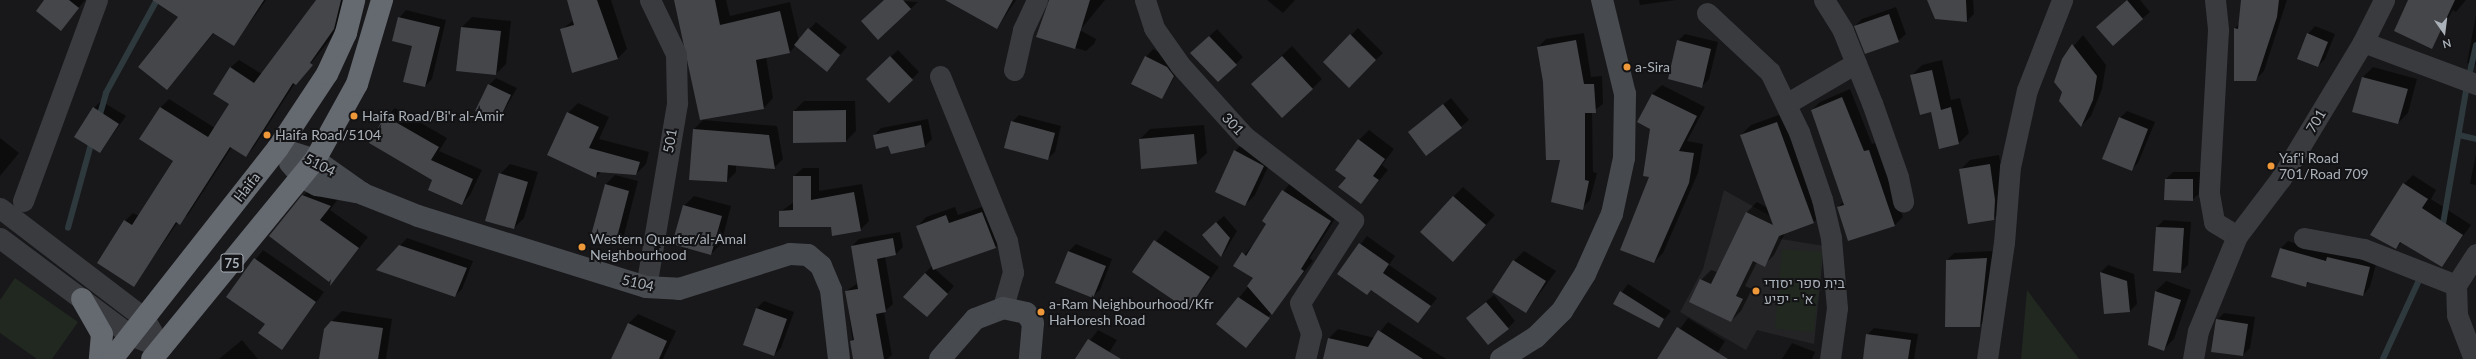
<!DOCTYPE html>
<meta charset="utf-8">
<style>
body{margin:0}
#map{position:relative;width:2476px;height:359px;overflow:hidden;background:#18181a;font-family:Lato,Heebo,sans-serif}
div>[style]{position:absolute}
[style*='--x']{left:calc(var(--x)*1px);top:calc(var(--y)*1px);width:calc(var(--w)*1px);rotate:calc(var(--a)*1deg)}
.built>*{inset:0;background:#242427}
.green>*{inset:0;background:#202820}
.shadow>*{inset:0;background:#0007}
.stream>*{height:5.5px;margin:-2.75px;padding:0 2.75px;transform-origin:2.75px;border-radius:2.75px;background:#2e393e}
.building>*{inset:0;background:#44464a}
.street>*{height:21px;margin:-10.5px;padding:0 10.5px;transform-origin:10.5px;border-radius:10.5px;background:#393b3f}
.secondary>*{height:22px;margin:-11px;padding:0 11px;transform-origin:11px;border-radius:11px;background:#474a4f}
.highway>*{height:22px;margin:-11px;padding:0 11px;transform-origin:11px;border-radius:11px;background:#656970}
.dots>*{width:11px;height:11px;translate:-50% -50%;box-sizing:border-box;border:2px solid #131315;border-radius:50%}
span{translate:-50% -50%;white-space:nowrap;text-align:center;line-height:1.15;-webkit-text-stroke:4px #131315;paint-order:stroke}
.shield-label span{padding:1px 3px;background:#131315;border:1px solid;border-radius:3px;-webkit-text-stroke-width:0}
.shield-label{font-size:13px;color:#aab1b9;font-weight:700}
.poi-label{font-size:14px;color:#aab1b9}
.left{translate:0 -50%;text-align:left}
.street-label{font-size:14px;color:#aab1b9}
.north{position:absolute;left:2424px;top:12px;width:40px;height:40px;-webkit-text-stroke:3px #131315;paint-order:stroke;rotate:166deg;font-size:11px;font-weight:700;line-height:16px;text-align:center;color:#aab1b9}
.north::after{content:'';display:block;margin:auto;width:14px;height:18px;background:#aab1b9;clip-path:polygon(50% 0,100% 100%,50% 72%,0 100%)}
</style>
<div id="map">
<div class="built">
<div style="clip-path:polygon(1724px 190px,1779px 221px,1781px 239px,1824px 246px,1814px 344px,1757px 330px,1746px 350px,1680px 312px,1703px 269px)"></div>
</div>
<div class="green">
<div style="clip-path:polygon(1782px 249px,1822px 252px,1814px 332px,1775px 329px)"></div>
<div style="clip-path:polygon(15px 278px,78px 322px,52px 359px,37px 359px,0 333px,0 300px)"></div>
<div style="clip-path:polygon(2027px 290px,2079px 359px,2021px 359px)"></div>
</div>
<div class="shadow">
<div style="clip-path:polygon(45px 0,85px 0,61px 29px)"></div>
<div style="clip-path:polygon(151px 0,266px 0,234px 45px,214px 33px,167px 89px,180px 17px)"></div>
<div style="clip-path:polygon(317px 0,346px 0,337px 31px,295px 83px,254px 147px,246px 156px,232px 147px,188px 215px,178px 222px,134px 285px,125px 221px,133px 213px,139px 216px,175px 161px,141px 139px,161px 107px,169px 99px,215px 128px,231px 104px,230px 68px,239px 60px,262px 74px)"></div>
<div style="clip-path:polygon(568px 0,611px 0,627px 49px,618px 58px,573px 71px,561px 30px,574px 20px)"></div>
<div style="clip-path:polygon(675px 0,726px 0,730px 16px,790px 2px,799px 41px,816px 22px,847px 47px,833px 63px,796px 45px,790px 52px,766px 57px,773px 98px,764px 108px)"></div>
<div style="clip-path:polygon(885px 0,918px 2px,878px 39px)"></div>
<div style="clip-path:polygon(947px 0,1016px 0,997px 28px)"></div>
<div style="clip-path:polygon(1057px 0,1105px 0,1081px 29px)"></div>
<div style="clip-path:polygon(1267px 0,1295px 0,1283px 13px)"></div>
<div style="clip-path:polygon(1639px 0,1676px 0,1640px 5px)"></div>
<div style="clip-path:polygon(1928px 0,1973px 0,1974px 14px,1967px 21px)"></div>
<div style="clip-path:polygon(2128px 0,2140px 0,2150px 12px,2113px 44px,2105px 20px)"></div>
<div style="clip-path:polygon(2242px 0,2287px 0,2264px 71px,2255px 80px,2235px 28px,2239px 24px)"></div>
<div style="clip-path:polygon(2419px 0,2466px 0,2456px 12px,2453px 10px,2431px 47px)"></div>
<div style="clip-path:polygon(1896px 7px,1906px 34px,1898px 41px,1855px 26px,1862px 19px)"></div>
<div style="clip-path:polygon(406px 10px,446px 20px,432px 79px,425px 86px,413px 45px,399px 18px)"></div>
<div style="clip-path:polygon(1049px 13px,1096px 39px,1094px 44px,1086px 51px,1037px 36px)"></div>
<div style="clip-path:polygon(2476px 15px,2476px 65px,2467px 63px)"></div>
<div style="clip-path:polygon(472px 17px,511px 21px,506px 64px,496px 74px,462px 27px)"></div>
<div style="clip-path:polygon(2315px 26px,2335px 34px,2325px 59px,2318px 66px,2308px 34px)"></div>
<div style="clip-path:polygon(1358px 28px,1383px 53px,1349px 86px,1325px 62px)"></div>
<div style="clip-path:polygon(1217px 29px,1243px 57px,1236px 64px,1199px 46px)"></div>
<div style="clip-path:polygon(1584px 33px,1591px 77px,1602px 76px,1603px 104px,1592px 112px,1593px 172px,1597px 173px,1590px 200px,1582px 208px,1561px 159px,1538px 47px,1546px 39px)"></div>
<div style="clip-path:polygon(1685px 34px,1718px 42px,1709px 79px,1701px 87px,1678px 41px)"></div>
<div style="clip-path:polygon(2083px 35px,2106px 65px,2102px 89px,2091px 116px,2081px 126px,2064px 92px,2063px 59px)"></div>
<div style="clip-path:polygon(1292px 46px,1322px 79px,1312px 89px,1262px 74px)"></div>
<div style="clip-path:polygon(1153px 49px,1174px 60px,1180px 68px,1162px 98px,1146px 57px)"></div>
<div style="clip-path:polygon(898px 50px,919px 72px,889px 102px,867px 79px)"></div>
<div style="clip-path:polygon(1942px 60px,1951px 100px,1960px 98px,1969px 133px,1959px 143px,1940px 148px,1931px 111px,1912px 75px,1922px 65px)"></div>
<div style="clip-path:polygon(2373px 67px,2417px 79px,2408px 113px,2398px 123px,2363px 77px)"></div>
<div style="clip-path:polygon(496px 78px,517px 88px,498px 121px,489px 85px)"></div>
<div style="clip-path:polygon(1662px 85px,1705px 107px,1687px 141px,1703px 144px,1698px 173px,1663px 253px,1654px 262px,1651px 129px,1652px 94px)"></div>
<div style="clip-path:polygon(1850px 89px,1872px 144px,1877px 142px,1903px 217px,1895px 225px,1848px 239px,1838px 207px,1844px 201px,1812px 110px,1820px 102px)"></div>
<div style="clip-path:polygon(1451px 98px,1469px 120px,1427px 155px,1409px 132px)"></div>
<div style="clip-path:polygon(101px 101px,126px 116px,100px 152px,94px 108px)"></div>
<div style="clip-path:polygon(804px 101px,855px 101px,856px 131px,846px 141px,794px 111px)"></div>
<div style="clip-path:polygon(578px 103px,609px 117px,599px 139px,649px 152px,646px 164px,636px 174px,601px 172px,596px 177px,568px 113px)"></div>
<div style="clip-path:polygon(395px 108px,447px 138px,439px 151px,482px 170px,470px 195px,462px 204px,434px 180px,386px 117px)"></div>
<div style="clip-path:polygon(2127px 111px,2155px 122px,2138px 163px,2131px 170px,2120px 118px)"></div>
<div style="clip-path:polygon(1787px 112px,1824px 212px,1814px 222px,1785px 233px,1774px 255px,1764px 265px,1757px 262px,1745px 286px,1752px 289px,1741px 311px,1731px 321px,1701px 280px,1711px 270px,1717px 272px,1747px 212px,1757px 202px,1768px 208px,1741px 135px,1751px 125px)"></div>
<div style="clip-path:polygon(1019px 115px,1061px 126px,1055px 152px,1047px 159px,1012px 122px)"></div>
<div style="clip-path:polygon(928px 119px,932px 139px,925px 146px,891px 153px,888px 144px,874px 135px,881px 128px)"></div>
<div style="clip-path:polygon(703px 120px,777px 126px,783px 159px,774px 168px,736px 165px,736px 172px,727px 181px,690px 179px,694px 129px)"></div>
<div style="clip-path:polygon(1204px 125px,1207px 153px,1196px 163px,1140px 139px,1150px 129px)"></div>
<div style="clip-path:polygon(1369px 130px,1394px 149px,1382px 165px,1388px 170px,1361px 203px,1347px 178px,1359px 140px)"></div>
<div style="clip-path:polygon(0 138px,19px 153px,0 176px)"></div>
<div style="clip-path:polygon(1245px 141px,1273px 156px,1255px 195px,1245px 205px,1216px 192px,1235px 151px)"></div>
<div style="clip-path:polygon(2476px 154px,2476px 185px,2470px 184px)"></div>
<div style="clip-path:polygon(1999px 155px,2005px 190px,2003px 209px,1993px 219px,1960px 170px,1970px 160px)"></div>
<div style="clip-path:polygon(510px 164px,538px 172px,524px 218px,514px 228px,500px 174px)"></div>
<div style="clip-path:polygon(803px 168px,819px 168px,819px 191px,862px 184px,869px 221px,860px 230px,780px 212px,794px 202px,794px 176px)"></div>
<div style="clip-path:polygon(2173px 172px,2200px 172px,2200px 193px,2192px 200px,2166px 179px)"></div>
<div style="clip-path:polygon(615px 175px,638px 181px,624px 235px,615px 244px,591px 238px,606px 184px)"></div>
<div style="clip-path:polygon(2413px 175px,2436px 190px,2431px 199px,2471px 225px,2442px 265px,2402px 242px,2396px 248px,2404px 184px)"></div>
<div style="clip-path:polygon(1292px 180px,1340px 211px,1310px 258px,1313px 261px,1245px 346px,1218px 324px,1255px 278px,1235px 265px,1254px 244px,1267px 224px,1263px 221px)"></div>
<div style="clip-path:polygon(313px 186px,340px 196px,330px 210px,368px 237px,332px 283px,303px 196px)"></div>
<div style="clip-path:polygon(1463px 187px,1495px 215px,1453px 261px,1453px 197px)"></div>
<div style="clip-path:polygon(694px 196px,731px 206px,721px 244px,711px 254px,684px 206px)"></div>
<div style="clip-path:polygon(991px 204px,1004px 238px,996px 247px,935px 269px,954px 286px,934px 309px,925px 273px,932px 266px,918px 226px,926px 217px,955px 207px,958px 215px)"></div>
<div style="clip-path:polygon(1224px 216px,1237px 231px,1222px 256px,1210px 228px)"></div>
<div style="clip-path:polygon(2164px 220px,2191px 222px,2188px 265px,2181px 272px,2157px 227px)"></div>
<div style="clip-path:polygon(1165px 230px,1219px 267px,1188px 309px,1133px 272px)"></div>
<div style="clip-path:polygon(900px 232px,903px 247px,896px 254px,885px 256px,893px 304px,884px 312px,892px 355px,887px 359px,855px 359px,846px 291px,858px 283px,852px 246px,859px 239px)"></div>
<div style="clip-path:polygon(1367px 236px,1395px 256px,1389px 265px,1437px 298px,1418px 322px,1372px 289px,1338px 274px)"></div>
<div style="clip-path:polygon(407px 238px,473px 261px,462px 289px,455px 296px,378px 270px)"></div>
<div style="clip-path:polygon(2288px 241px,2331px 254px,2335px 250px,2377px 260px,2370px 287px,2363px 295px,2310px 282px,2305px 286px,2272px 276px,2281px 248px)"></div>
<div style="clip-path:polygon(1076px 244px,1112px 259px,1100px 290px,1092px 297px,1069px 251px)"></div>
<div style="clip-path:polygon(263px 250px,324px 292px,282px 348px,266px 323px,227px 296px)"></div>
<div style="clip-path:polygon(1524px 251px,1556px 271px,1526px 312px,1514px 261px)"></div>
<div style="clip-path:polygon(1993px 251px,1986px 319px,1979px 326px,1947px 260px,1954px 253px)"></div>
<div style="clip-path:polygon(2108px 265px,2134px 274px,2137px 304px,2130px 311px,2105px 313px,2101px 272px)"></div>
<div style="clip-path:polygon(2166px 281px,2191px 290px,2174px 339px,2164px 349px,2149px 345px,2156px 291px)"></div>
<div style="clip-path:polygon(1628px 284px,1671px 311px,1658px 327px,1614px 303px)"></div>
<div style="clip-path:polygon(1494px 295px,1515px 321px,1508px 328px,1474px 311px)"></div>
<div style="clip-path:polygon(764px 301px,794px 312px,781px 348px,774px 355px,744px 344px,757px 308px)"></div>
<div style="clip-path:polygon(342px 311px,392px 319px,386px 359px,320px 359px,332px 321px)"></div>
<div style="clip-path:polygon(2224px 313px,2255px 317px,2250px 348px,2243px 355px,2212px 351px,2217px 320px)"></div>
<div style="clip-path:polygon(638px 314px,676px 331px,663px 359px,612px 359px,628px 324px)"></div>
<div style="clip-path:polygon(1688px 318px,1725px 341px,1714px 359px,1665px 359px,1660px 356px)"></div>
<div style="clip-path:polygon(1388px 322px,1446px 359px,1324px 359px,1329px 338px,1338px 329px,1375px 338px)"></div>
<div style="clip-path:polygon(1874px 328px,1918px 334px,1914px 359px,1864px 359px,1867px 335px)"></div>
<div style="clip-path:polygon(1098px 330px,1117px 340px,1105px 359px,1076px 359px)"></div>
<div style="clip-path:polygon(242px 340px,258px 359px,219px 359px)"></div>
<div style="clip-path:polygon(1792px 343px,1815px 352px,1812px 359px,1782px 359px)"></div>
</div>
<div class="stream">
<div style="--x:2469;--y:76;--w:31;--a:-77"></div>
<div style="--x:99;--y:118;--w:26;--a:-74"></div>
<div style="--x:106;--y:93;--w:106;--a:-61.3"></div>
<div style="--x:2459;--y:135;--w:17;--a:13"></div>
<div style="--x:68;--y:228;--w:90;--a:-74.6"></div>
<div style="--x:2442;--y:230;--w:147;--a:-80.2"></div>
<div style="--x:2383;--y:359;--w:91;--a:-65.4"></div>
</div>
<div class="building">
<div style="clip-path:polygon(44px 0,69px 0,79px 8px,61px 31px,36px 11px)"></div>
<div style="clip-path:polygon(152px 0,264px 0,234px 46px,213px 33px,167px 90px,138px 67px,178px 17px)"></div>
<div style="clip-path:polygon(316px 0,341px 0,334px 29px,310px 63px,313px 65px,296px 85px,293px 83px,246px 157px,230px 147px,180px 225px,176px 222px,134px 287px,97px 263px,124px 220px,132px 225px,173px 161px,139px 139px,160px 107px,208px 137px,229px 104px,213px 94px,230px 67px,254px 83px)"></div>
<div style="clip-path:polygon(567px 0,597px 0,618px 59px,572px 73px,560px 29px,574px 25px)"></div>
<div style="clip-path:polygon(674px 0,715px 0,720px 25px,780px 11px,790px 53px,756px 60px,764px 109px,700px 120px)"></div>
<div style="clip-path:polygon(884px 0,903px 0,911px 9px,878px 40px,861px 21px)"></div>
<div style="clip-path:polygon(945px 0,1013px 0,997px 29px)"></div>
<div style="clip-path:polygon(1049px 0,1090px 0,1075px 49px,1036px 37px)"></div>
<div style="clip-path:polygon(1927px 0,1966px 0,1967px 22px,1935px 19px)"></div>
<div style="clip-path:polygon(2127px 0,2143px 19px,2113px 46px,2096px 27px)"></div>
<div style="clip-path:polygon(2241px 0,2279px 0,2277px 17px,2256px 81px,2234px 81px,2234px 28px,2238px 29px)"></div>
<div style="clip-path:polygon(2408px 0,2455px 0,2432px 49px,2394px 31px)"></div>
<div style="clip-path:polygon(1889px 14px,1899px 42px,1865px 54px,1854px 26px)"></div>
<div style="clip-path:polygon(398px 17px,440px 27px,425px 87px,403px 82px,412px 46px,392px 41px)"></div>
<div style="clip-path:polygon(461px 27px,501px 31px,496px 75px,456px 71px)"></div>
<div style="clip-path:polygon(808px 28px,840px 55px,827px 72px,794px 45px)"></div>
<div style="clip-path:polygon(2307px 33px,2328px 42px,2318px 67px,2297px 59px)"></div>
<div style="clip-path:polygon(1350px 34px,1376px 60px,1349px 88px,1323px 62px)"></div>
<div style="clip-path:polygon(1209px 36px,1237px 65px,1218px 82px,1190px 53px)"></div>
<div style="clip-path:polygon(1576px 40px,1584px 84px,1594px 84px,1596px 113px,1585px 113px,1585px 180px,1589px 181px,1583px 210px,1551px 202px,1560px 160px,1546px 160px,1543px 82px,1537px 47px)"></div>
<div style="clip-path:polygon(1677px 40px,1711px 49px,1702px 88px,1668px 79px)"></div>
<div style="clip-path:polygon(2072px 44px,2097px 76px,2093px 100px,2081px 127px,2059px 101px,2062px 92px,2054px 82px,2062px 59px)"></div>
<div style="clip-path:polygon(890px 56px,913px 80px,889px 103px,866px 79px)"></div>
<div style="clip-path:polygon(1145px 56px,1167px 67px,1174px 76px,1162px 99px,1131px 84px)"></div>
<div style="clip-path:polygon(1282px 56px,1313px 89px,1282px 118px,1251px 84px)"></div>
<div style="clip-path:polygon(1932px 70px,1941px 110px,1951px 107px,1959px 144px,1939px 149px,1931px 112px,1920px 115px,1910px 75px)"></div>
<div style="clip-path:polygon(2362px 77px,2408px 89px,2398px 124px,2352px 112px)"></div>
<div style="clip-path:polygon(488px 84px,511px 95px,498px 122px,475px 111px)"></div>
<div style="clip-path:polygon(1652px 94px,1697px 116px,1679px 151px,1694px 153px,1689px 183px,1654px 263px,1620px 250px,1649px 177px,1643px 176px,1650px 129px,1637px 122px)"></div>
<div style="clip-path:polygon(1842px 97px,1864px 151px,1869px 150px,1895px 226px,1848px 241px,1837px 207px,1844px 205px,1811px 110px)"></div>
<div style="clip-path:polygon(1443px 104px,1462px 128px,1426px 156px,1408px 132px)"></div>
<div style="clip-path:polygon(93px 107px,119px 124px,100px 153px,74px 137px)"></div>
<div style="clip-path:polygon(846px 110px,846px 142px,793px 143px,793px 111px)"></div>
<div style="clip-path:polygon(567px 112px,599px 127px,589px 148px,640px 162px,636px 175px,597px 172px,596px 178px,547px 155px)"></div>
<div style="clip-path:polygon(385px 116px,439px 147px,431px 160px,473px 179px,462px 205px,428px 190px,432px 180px,369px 143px)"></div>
<div style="clip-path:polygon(2119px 117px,2148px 129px,2132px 171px,2102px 159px)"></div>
<div style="clip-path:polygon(1011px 121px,1055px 133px,1048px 160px,1004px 148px)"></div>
<div style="clip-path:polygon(1777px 122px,1814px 223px,1779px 236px,1765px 267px,1753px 261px,1736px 296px,1743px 299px,1731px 322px,1689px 302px,1700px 279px,1711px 284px,1746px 212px,1773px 225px,1740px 135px)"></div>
<div style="clip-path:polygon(921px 125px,925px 147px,891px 154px,888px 146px,876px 149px,873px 135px)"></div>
<div style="clip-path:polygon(693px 129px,769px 135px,775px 169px,728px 165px,727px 182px,689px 180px)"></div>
<div style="clip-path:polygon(1194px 134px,1197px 164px,1141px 169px,1139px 139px)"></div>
<div style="clip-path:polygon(1358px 139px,1385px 159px,1373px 176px,1379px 180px,1361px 204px,1338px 187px,1346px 178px,1335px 170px)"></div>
<div style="clip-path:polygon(1234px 150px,1264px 166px,1245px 206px,1215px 192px)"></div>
<div style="clip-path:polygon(1990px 164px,1995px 200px,1994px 220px,1968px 224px,1959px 169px)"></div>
<div style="clip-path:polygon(499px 173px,528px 182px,514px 229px,485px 221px)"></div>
<div style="clip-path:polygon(793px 176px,811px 176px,811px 200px,854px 192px,861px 231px,832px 236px,831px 227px,779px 227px,779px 211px,793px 210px)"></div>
<div style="clip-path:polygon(2165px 179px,2193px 179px,2193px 201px,2164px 200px)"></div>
<div style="clip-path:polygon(2403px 183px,2428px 199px,2422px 208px,2463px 235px,2442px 267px,2400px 242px,2396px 249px,2370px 235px)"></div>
<div style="clip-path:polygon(605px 184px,629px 191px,615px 245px,590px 239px)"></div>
<div style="clip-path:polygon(1282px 190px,1331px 221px,1301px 269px,1304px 271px,1272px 315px,1247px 286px,1253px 278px,1233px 266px,1242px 252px,1246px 256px,1266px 224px,1262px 221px)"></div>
<div style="clip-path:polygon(302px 195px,331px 206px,320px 220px,359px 248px,330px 286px,331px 279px,329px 282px,269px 236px)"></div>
<div style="clip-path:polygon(1453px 196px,1486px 225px,1453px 262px,1420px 232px)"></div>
<div style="clip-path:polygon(683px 205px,722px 216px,711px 255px,672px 244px)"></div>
<div style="clip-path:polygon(982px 212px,996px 248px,933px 270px,916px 226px,946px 215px,949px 223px)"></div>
<div style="clip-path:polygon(1216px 222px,1230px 238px,1221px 257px,1202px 235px)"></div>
<div style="clip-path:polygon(2156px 227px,2184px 228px,2181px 273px,2153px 271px)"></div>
<div style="clip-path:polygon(893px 238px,896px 255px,877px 259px,886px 312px,876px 314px,884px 359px,853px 359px,850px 341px,854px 340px,845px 291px,858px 289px,851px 246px)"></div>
<div style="clip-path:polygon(1154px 240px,1210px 277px,1188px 310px,1132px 272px)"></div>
<div style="clip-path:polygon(1359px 243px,1389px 264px,1383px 273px,1431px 306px,1418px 323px,1371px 290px,1367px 295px,1337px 274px)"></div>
<div style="clip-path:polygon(399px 245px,467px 268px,455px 297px,376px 270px)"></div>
<div style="clip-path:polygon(2280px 248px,2326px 261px,2327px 257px,2370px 267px,2363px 296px,2307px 282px,2306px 287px,2271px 277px)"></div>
<div style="clip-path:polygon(1068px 251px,1106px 266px,1093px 298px,1055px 283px)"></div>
<div style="clip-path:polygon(254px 258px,316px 302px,282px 350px,258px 333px,265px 324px,226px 297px)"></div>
<div style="clip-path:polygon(1987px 258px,1980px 327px,1945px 327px,1946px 260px)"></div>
<div style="clip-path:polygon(1513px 260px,1546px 281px,1526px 313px,1492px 292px)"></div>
<div style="clip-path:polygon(2100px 272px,2127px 281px,2130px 312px,2104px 314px)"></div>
<div style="clip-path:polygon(925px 273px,948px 294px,927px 317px,903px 297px)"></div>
<div style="clip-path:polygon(1620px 291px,1664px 319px,1659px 328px,1613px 304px)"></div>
<div style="clip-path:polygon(2155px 291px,2181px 300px,2164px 351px,2148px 345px)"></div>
<div style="clip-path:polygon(1238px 297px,1270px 318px,1246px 348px,1216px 324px)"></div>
<div style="clip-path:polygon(1486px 302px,1509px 329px,1488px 345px,1466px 318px)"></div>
<div style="clip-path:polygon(756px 308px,787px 319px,774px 356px,743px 345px)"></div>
<div style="clip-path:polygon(2216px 319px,2248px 324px,2243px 356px,2211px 352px)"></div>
<div style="clip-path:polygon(331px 321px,383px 328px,378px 359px,319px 359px,324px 329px)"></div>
<div style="clip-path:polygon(628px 323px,667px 341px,659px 359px,611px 359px)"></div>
<div style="clip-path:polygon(1677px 327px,1728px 359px,1657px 359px)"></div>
<div style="clip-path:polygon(1378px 330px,1423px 359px,1323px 359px,1328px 338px,1368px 347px)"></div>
<div style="clip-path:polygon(1866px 334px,1911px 340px,1908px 359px,1863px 359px)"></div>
<div style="clip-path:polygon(1088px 339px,1121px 359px,1075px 359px)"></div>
</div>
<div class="street">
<div style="--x:1145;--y:0;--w:29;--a:72"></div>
<div style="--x:1154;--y:28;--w:45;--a:54.9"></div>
<div style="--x:1180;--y:65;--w:96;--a:48"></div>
<div style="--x:1244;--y:136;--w:138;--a:37.6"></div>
<div style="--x:1353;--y:220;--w:98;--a:122.6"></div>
<div style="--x:1300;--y:303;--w:33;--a:70"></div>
<div style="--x:1311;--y:334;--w:26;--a:103"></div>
<div style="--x:1824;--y:0;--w:36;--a:58"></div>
<div style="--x:1843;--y:31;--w:78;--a:68.1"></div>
<div style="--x:1872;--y:103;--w:78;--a:70.6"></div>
<div style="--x:1898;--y:177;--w:25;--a:78"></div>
<div style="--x:2215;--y:0;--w:30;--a:84"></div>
<div style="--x:2218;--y:30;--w:163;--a:93.2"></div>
<div style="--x:2209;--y:193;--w:29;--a:80"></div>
<div style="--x:2214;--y:222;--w:27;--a:31"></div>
<div style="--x:1707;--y:13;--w:86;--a:43.1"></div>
<div style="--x:1770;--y:72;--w:67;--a:64.2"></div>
<div style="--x:1799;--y:132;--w:71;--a:71.1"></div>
<div style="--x:1822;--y:199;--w:40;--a:77"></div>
<div style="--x:1831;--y:238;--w:70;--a:85.1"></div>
<div style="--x:1837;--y:308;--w:51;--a:97.8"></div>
<div style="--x:2363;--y:42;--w:121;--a:20.4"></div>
<div style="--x:1014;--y:70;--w:41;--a:-77.3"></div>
<div style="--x:1023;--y:30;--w:33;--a:-65"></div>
<div style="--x:940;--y:76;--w:178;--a:67.9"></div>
<div style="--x:1007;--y:241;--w:32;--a:79"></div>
<div style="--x:1013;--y:272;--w:37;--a:106"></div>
<div style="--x:1786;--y:104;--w:81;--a:-30.4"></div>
<div style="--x:23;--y:201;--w:214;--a:-69.8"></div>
<div style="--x:0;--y:208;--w:181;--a:37.4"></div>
<div style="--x:144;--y:318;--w:34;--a:60"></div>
<div style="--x:0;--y:238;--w:162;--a:36.7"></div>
<div style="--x:130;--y:335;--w:19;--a:21"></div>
<div style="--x:2304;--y:238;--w:61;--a:10.4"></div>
<div style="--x:2364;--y:249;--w:99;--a:21.4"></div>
<div style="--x:2456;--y:285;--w:30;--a:88"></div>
<div style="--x:2457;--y:315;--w:47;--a:68.9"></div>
<div style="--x:2456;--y:285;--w:37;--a:-57"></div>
<div style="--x:646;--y:287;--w:187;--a:-80.4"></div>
<div style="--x:677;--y:103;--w:49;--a:-91.2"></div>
<div style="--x:676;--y:54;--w:60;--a:-115.7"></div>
<div style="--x:1987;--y:359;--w:117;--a:-81.7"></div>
<div style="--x:2004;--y:243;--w:76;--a:-85.5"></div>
<div style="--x:2010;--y:167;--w:79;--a:-77.6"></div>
<div style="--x:2027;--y:90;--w:97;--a:-68.7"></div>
<div style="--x:2193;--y:359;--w:28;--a:-80"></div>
<div style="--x:2198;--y:331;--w:103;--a:-67.7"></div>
<div style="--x:2237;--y:236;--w:73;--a:-52.8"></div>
<div style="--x:2281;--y:178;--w:159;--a:-58.9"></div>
<div style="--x:2363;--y:42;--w:47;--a:-63.4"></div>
</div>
<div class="secondary">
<div style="--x:278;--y:148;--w:39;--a:18"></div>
<div style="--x:315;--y:160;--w:59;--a:35.3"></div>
<div style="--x:363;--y:194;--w:59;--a:21.8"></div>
<div style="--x:418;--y:216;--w:239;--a:17.3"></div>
<div style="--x:646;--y:287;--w:33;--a:3"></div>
<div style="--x:679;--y:289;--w:116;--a:-17.5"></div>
<div style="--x:790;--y:254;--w:18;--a:3"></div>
<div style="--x:808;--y:255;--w:17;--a:40"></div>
<div style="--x:821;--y:266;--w:26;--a:67"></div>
<div style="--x:831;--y:290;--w:69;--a:83.4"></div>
<div style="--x:290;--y:163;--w:20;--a:49"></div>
<div style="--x:303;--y:178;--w:16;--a:27"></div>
<div style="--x:317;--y:185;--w:46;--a:10.1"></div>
<div style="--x:940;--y:359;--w:53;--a:-48.8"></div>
<div style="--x:975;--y:319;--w:30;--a:-21"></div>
<div style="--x:1003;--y:308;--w:24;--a:12"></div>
<div style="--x:1026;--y:313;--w:12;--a:55"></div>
<div style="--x:1033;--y:323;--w:36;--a:95"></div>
<div style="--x:1501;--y:359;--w:41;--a:-32.2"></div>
<div style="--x:1536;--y:337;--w:37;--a:-45"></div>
<div style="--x:1562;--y:311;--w:44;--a:-58.1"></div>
<div style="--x:1585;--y:274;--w:66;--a:-65.8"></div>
<div style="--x:1612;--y:214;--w:57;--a:-77.9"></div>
<div style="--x:1624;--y:158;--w:64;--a:-89.1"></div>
<div style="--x:1625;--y:94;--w:97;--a:-103.7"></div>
</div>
<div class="highway">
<div style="--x:82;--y:299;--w:40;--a:60.3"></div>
<div style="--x:102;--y:334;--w:25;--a:95"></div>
<div style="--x:112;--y:359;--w:268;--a:-51.8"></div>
<div style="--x:278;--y:148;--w:89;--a:-56.5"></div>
<div style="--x:327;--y:74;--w:45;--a:-65.1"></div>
<div style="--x:346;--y:33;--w:34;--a:-76"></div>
<div style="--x:152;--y:359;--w:257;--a:-50.7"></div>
<div style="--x:315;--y:160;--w:87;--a:-61.1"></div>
<div style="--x:357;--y:84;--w:88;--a:-73.4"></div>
</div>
<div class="dots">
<div style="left:1627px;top:67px;background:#ef983a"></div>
<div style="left:354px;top:116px;background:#ef983a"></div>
<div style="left:267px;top:135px;background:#ef983a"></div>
<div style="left:2271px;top:166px;background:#ef983a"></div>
<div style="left:582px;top:247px;background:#ef983a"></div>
<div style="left:1756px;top:291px;background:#ef983a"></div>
<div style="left:1041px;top:312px;background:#ef983a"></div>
</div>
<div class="shield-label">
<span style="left:232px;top:263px">75</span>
</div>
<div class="poi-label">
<span class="left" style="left:1635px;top:67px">a-Sira</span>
<span class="left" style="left:362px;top:116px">Haifa Road/Bi'r al-Amir</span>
<span class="left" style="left:275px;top:135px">Haifa Road/5104</span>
<span class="left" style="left:2279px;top:166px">Yaf'i Road<br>701/Road 709</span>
<span class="left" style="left:590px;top:247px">Western Quarter/al-Amal<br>Neighbourhood</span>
<span class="left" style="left:1764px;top:291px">בית ספר יסודי<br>א' - יפיע</span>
<span class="left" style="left:1049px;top:312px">a-Ram Neighbourhood/Kfr<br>HaHoresh Road</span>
</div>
<div class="street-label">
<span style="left:2316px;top:121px;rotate:-59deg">701</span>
<span style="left:1233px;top:124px;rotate:47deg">301</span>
<span style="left:670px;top:141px;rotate:-80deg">501</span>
<span style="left:320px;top:165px;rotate:27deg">5104</span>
<span style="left:247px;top:187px;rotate:-52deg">Haifa</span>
<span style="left:638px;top:283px;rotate:13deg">5104</span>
</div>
<div class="north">N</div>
</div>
